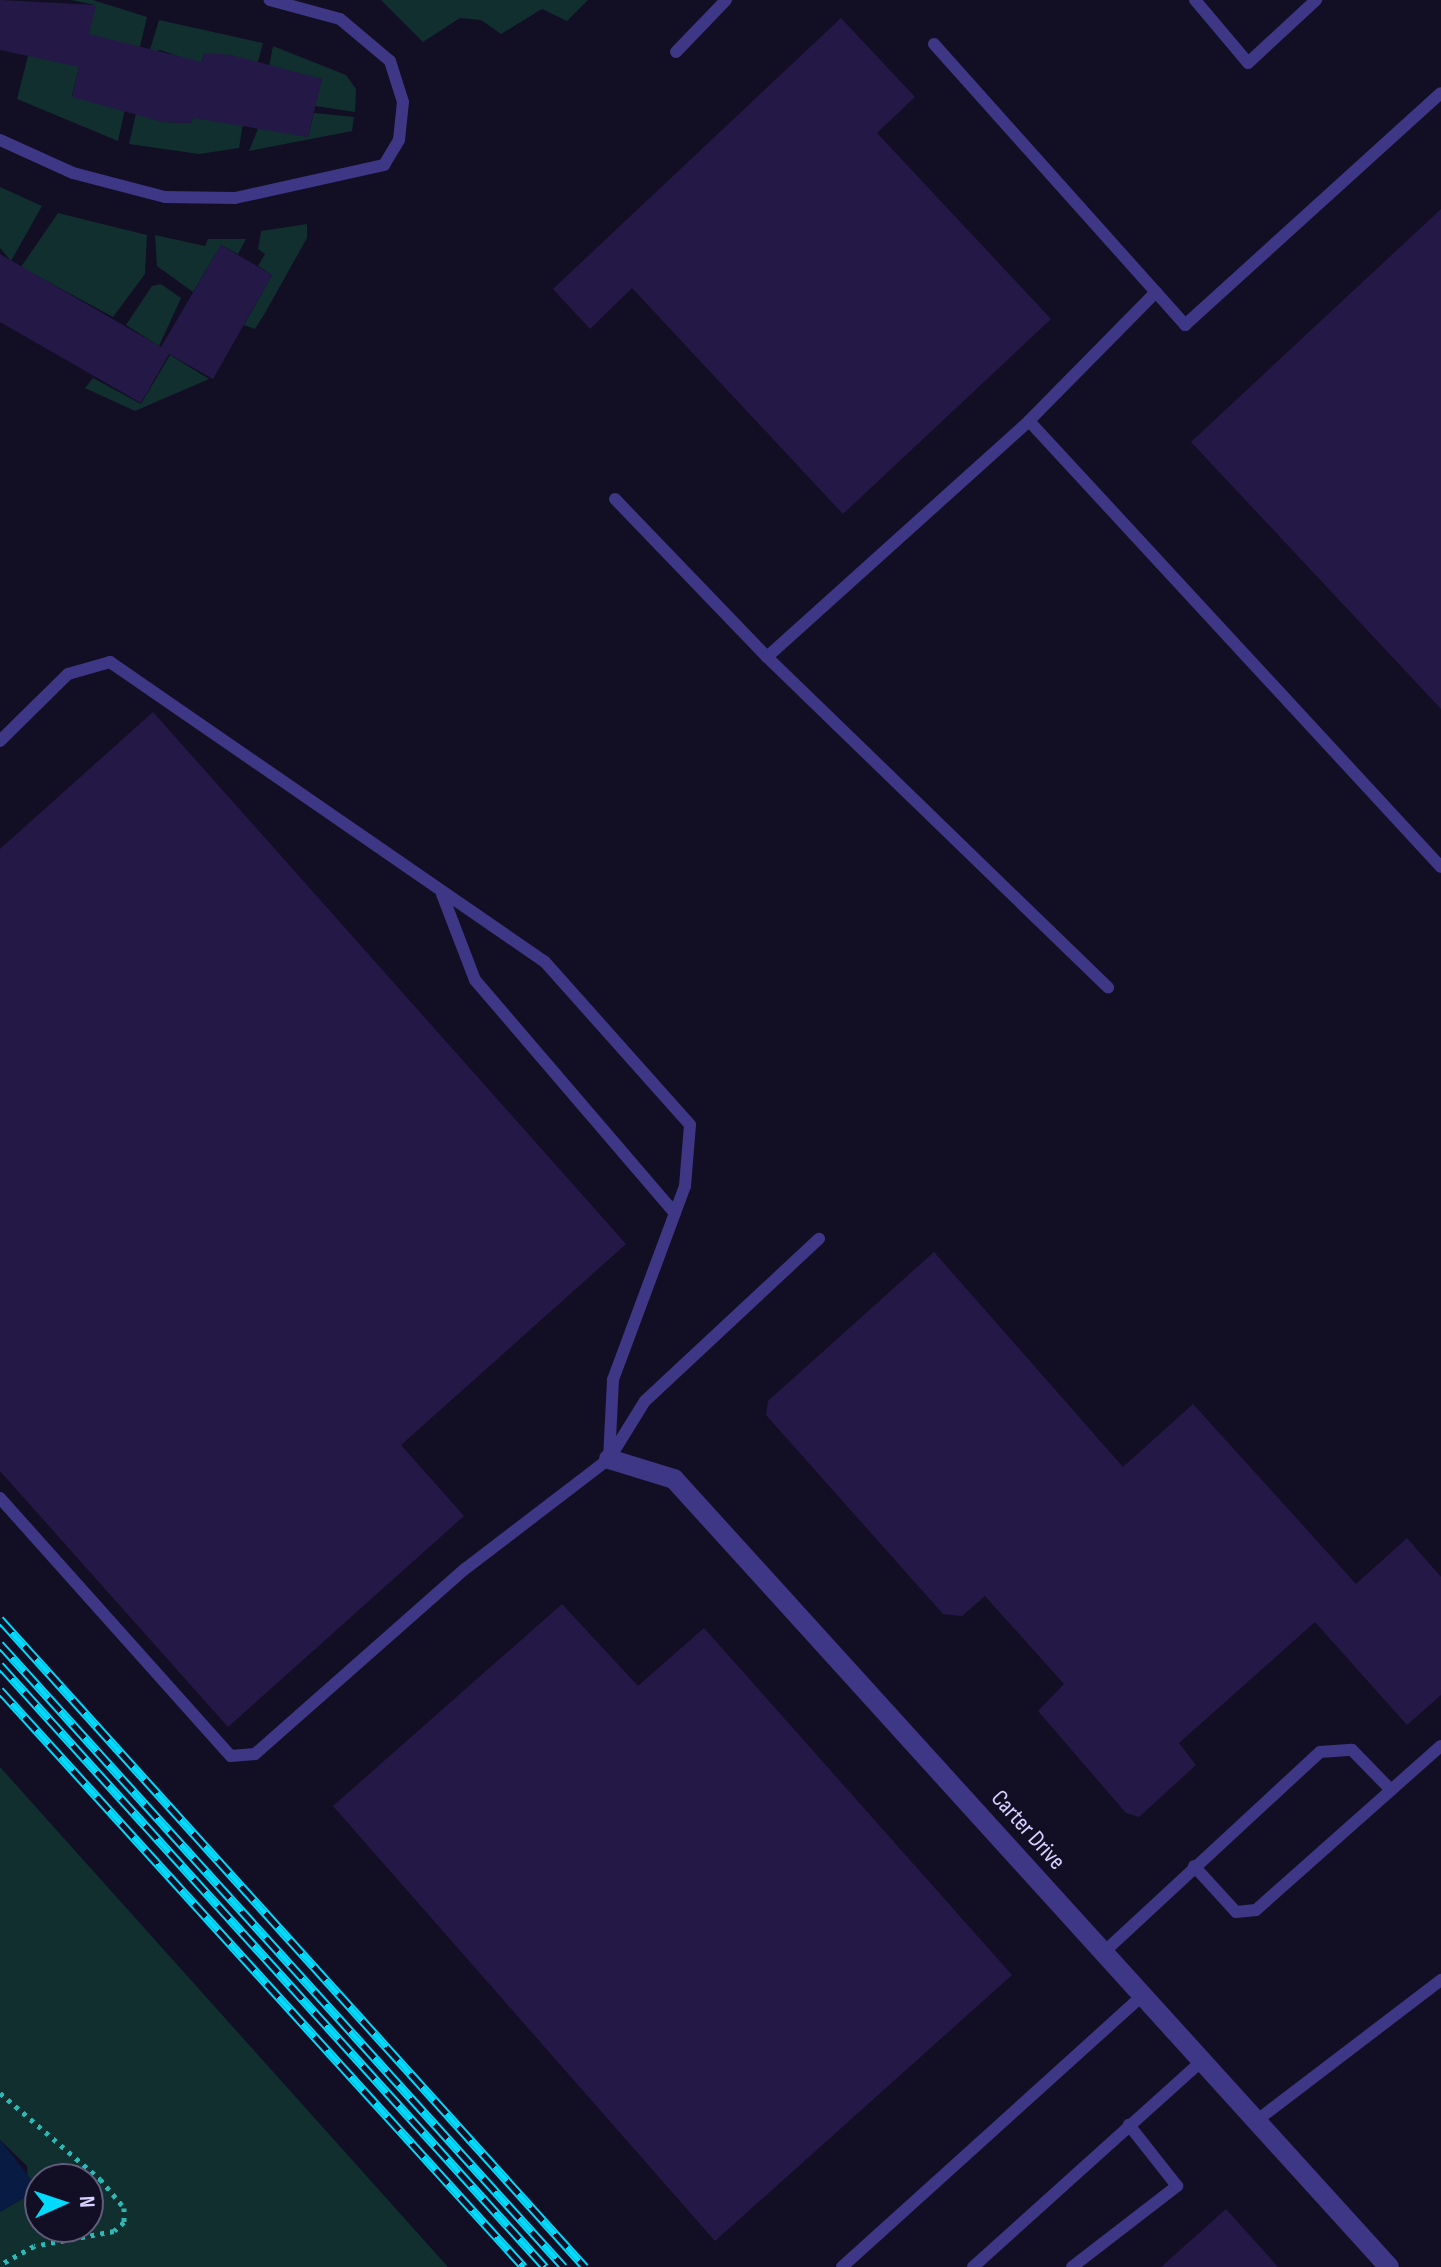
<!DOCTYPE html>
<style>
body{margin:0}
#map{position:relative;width:1441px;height:2267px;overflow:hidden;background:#120e24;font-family:"Sofia Sans Condensed",sans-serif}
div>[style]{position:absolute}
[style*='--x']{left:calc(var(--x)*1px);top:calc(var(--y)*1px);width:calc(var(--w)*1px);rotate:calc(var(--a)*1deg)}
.green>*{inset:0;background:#112f2f}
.water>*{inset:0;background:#081c43}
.building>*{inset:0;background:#241946}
.path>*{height:5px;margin-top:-2.5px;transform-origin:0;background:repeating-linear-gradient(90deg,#2bb9b5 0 4px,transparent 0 10px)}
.service>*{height:12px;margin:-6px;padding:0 6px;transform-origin:6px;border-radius:6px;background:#3d3785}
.minor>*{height:20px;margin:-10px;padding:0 10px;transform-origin:10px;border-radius:10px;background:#3d3785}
.rail>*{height:9px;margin-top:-4.5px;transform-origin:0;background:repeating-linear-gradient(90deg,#120e24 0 18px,#00dafc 0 36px);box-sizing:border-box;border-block:2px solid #00dafc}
span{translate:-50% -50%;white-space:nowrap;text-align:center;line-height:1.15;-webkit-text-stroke:6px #120e24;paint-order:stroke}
.street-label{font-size:24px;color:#d8d1ff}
.north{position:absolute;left:24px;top:2163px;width:80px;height:80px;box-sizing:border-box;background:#120e24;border:2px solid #615c7c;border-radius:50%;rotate:87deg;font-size:22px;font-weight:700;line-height:32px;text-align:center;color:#d8d1ff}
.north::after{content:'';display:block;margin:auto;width:28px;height:36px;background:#00dafc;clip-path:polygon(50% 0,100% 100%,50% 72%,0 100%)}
</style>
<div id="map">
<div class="green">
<div style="clip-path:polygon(71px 0,93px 0,147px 17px,139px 51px,85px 50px,95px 5px)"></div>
<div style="clip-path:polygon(381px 0,588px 0,567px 21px,542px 9px,501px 34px,481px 20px,460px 18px,423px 42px)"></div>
<div style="clip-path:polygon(159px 20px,263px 43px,257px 65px,231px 55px,204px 54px,201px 64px,160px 50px,149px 53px)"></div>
<div style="clip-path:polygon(273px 46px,346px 75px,356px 89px,355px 112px,315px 106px,322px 79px,269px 67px)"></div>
<div style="clip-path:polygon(29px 52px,80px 63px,72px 96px,125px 109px,118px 141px,17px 99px)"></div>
<div style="clip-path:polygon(136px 113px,163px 122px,190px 123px,197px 113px,243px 123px,239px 148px,199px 154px,129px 144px)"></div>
<div style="clip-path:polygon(314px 113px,354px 117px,352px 131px,249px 151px,259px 126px,308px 137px)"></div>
<div style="clip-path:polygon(0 187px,42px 206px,11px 261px,0 248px)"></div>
<div style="clip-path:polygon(58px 213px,147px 235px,145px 274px,113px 317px,21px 267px)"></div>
<div style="clip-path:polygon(307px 224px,307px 238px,265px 313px,255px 329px,244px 325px,272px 275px,258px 266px,265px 254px,258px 249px,261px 231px)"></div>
<div style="clip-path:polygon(155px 235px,205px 246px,208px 239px,246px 239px,238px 254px,221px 245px,193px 292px,157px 266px)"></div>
<div style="clip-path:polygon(161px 284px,181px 298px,159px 346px,126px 325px,152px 286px)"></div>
<div style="clip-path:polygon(170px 355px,209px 379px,135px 411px,85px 388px,93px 378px,141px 404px)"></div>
<div style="clip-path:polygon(evenodd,0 1767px,448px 2267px,0 2267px,0 2212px,29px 2195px,27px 2166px,0 2140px,0 1767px,40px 2179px,88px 2179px,88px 2227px,40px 2227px,40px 2179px)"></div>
</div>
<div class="water">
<div style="clip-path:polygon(0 2140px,34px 2183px,29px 2195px,0 2212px)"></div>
</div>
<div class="building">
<div style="clip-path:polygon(0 0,96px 5px,89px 34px,202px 62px,204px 53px,231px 55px,322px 79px,308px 137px,194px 118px,190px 123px,163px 122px,72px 97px,79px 67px,0 50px)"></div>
<div style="clip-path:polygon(841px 18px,915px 97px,877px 133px,1051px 319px,843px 514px,632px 288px,590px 329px,553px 289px)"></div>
<div style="clip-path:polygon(1441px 209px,1441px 709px,1191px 442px)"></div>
<div style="clip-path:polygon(221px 245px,272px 275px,213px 379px,169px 354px,141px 403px,0 322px,0 254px,161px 347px)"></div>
<div style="clip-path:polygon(153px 712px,626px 1244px,401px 1445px,464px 1516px,228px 1727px,0 1471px,0 849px)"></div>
<div style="clip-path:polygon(934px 1252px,1123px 1467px,1193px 1404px,1356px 1584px,1407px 1538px,1441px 1577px,1441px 1695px,1407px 1725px,1315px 1622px,1179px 1743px,1196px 1765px,1139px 1817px,1126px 1813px,1038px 1711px,1064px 1684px,985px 1596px,962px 1616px,943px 1614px,766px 1415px,768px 1401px)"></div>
<div style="clip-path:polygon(562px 1604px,638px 1686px,704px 1628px,1012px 1975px,715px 2241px,333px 1806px)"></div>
<div style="clip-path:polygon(1226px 2209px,1278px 2267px,1161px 2267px)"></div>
</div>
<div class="path">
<div style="--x:0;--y:2093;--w:132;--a:40.7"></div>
<div style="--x:100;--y:2179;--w:38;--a:50"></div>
<div style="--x:124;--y:2208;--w:14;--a:90"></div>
<div style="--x:124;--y:2222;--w:13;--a:138"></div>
<div style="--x:114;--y:2231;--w:81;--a:169.4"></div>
<div style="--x:34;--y:2246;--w:39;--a:151"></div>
</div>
<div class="service">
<div style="--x:1195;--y:0;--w:82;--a:49.9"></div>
<div style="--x:1248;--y:63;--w:93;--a:-42.8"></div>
<div style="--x:934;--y:44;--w:377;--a:48.2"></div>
<div style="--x:1185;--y:325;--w:345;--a:-42.2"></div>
<div style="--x:676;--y:52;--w:72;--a:-46.1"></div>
<div style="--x:0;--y:140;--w:80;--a:24.3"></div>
<div style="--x:73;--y:173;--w:95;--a:14.6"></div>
<div style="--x:165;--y:197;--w:70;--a:0.8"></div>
<div style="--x:235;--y:198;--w:153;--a:-12.5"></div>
<div style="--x:384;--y:165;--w:29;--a:-59"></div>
<div style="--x:399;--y:140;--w:38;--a:-84"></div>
<div style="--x:403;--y:102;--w:43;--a:-107.6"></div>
<div style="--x:390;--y:61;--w:65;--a:-140"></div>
<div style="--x:340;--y:19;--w:73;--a:-164.8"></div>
<div style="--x:1156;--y:292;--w:181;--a:134.6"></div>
<div style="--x:1029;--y:421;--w:607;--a:47.27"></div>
<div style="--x:615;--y:499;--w:219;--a:46.1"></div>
<div style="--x:767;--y:657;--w:353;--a:-42"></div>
<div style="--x:767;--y:657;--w:475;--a:44.1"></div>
<div style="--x:0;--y:741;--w:95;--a:-44.6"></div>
<div style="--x:68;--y:674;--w:44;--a:-15.9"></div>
<div style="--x:110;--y:662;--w:528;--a:34.59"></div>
<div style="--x:545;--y:962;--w:218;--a:48.3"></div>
<div style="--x:690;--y:1125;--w:61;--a:94.7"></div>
<div style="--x:685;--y:1186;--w:207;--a:110.4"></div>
<div style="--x:613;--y:1380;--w:79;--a:92.9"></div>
<div style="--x:442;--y:894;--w:92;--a:69"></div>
<div style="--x:475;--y:980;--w:307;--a:49.4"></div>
<div style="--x:0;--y:1498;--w:346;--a:48.2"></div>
<div style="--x:231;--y:1756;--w:24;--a:-5"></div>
<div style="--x:255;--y:1754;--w:280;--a:-41.4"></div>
<div style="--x:465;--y:1569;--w:181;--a:-37.4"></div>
<div style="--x:609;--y:1459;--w:68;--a:-58.2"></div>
<div style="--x:645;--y:1401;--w:238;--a:-43"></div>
<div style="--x:1194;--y:1866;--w:62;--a:47.6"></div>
<div style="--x:1236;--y:1912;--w:20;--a:-6"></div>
<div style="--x:1256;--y:1910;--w:247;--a:-41.6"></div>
<div style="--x:1104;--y:1952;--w:294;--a:-42.8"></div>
<div style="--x:1320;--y:1752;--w:32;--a:-4"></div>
<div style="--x:1352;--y:1750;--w:56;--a:45.7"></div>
<div style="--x:1256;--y:2121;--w:233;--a:-37.3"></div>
<div style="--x:842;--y:2267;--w:406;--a:-42.1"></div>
<div style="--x:973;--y:2267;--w:308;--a:-42"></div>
<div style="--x:1072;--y:2267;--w:133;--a:-37.6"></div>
<div style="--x:1177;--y:2186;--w:78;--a:-128.2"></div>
</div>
<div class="minor">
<div style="--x:609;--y:1459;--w:68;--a:17.1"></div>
<div style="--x:674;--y:1479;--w:1064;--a:47.78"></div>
</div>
<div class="rail">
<div style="--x:0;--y:1619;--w:873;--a:47.92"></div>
<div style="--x:0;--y:1644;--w:840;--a:47.85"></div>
<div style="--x:0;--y:1665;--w:812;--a:47.84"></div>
<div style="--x:0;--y:1690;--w:779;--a:47.76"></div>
</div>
<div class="street-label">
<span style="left:1028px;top:1830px;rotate:48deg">Carter Drive</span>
</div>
<div class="north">N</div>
</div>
